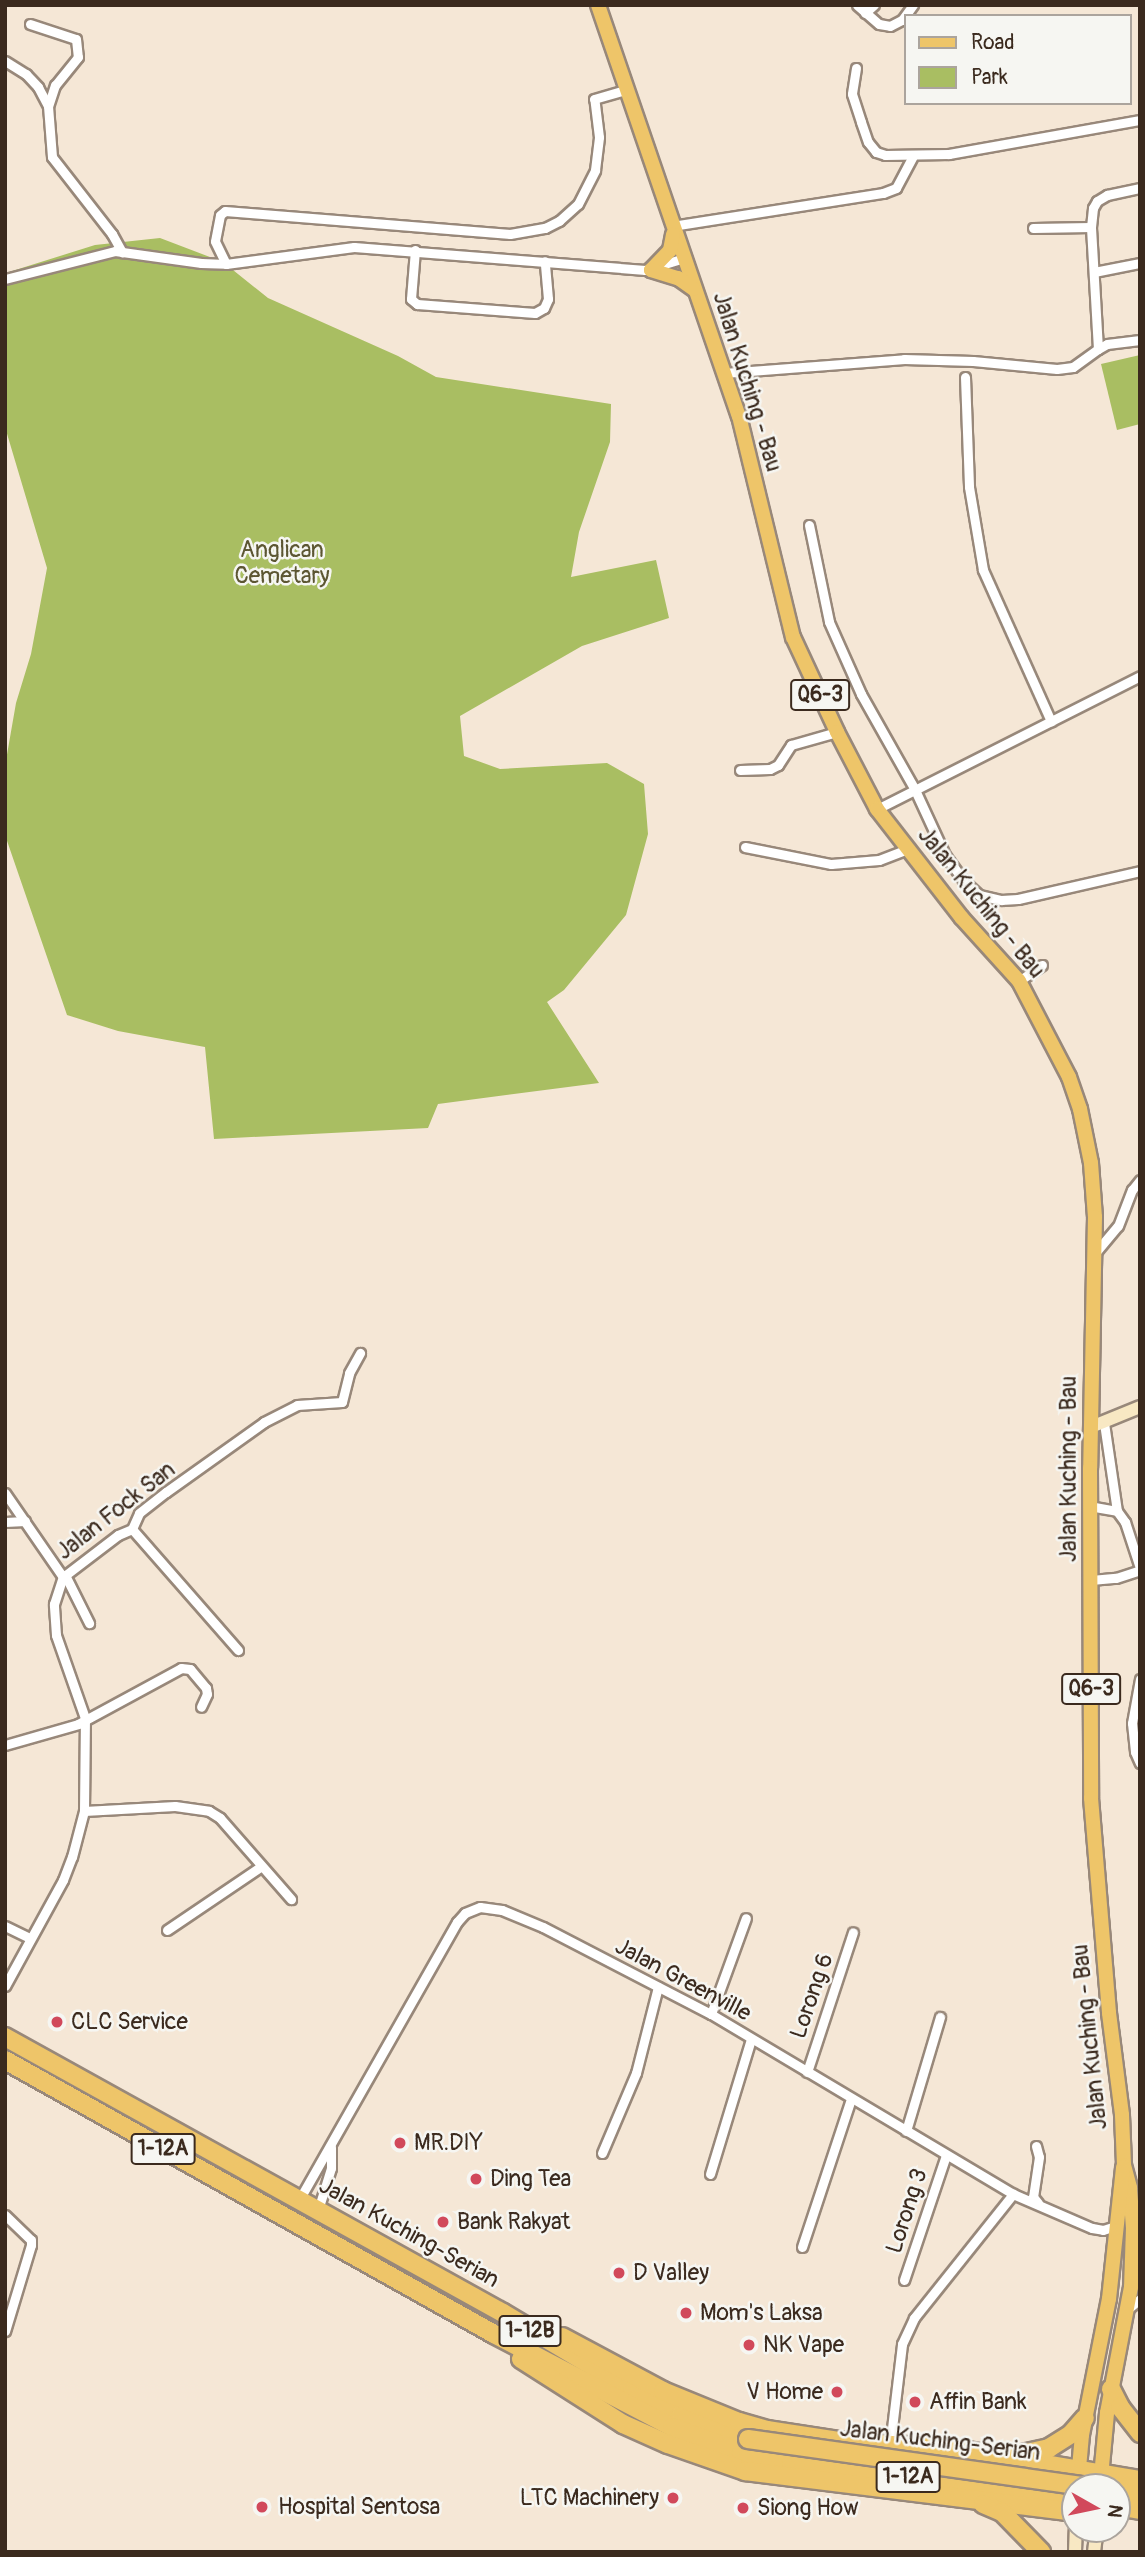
<!DOCTYPE html>
<style>
body{margin:0}
#map{position:relative;width:1145px;height:2557px;overflow:hidden;background:#f5e7d6;font-family:Pangolin,sans-serif}
div>[style]{position:absolute}
[style*='--x']{left:calc(var(--x)*1px);top:calc(var(--y)*1px);width:calc(var(--w)*1px);rotate:calc(var(--a)*1deg)}
.green>*{inset:0;background:#a9be62}
.roads{filter:drop-shadow(2px 0 #98887a) drop-shadow(-2px 0 #98887a) drop-shadow(0 2px #98887a) drop-shadow(0 -2px #98887a)}
.street>*{height:9px;margin:-4.5px;padding:0 4.5px;transform-origin:4.5px;border-radius:4.5px;background:#fff}
.secondary>*{height:12px;margin:-6px;padding:0 6px;transform-origin:6px;border-radius:6px;background:#f8e8c3}
.primary>*{height:14px;margin:-7px;padding:0 7px;transform-origin:7px;border-radius:7px;background:#eec569}
.highway>*{height:18px;margin:-9px;padding:0 9px;transform-origin:9px;border-radius:9px;background:#eec569}
.bridges{filter:drop-shadow(2px 0 #98887a) drop-shadow(-2px 0 #98887a) drop-shadow(0 2px #98887a) drop-shadow(0 -2px #98887a)}
.highway-bridge>*{height:18px;margin:-9px;padding:0 9px;transform-origin:9px;border-radius:9px;background:#eec569}
.dots>*{width:19px;height:19px;translate:-50% -50%;box-sizing:border-box;border:4px solid #f6f6f2;border-radius:50%}
span{translate:-50% -50%;white-space:nowrap;text-align:center;line-height:1.15;-webkit-text-stroke:5px #f6f6f2;paint-order:stroke}
.shield-label span{padding:2px 5px;background:#f6f6f2;border:2px solid;border-radius:5px;-webkit-text-stroke-width:0}
.shield-label{font-size:21px;color:#3b2a1e;font-weight:700}
.street-label{font-size:23px;color:#3b2a1e}
.park-label{font-size:23px;color:#5c5632}
.poi-label{font-size:23px;color:#3b2a1e}
.left{translate:0 -50%;text-align:left}
.right{translate:-100% -50%;text-align:right}
.frame{position:absolute;inset:0;border:7px solid #3b2a1e;pointer-events:none}
.legend{position:absolute;left:904px;top:14px;width:228px;height:91px;box-sizing:border-box;background:#f6f6f2;border:2px solid #aba49d;margin:0;padding:9px 12px;list-style:none;font-size:21px;color:#3b2a1e}
.legend li{display:flex;align-items:center;gap:14px;height:35px}
.legend b{width:35px;border:2px solid #aba49d}
.north{position:absolute;left:1061px;top:2473px;width:70px;height:70px;box-sizing:border-box;background:#f6f6f2;border:2px solid #aba49d;border-radius:50%;rotate:99deg;font-size:19px;font-weight:700;line-height:28px;text-align:center;color:#3b2a1e}
.north::after{content:'';display:block;margin:auto;width:24px;height:32px;background:#d1495b;clip-path:polygon(50% 0,100% 100%,50% 72%,0 100%)}
</style>
<div id="map">
<div class="green">
<div style="clip-path:polygon(160px 238px,223px 262px,268px 298px,398px 356px,436px 377px,611px 404px,610px 442px,579px 532px,571px 577px,656px 560px,669px 618px,582px 646px,460px 716px,464px 756px,500px 769px,607px 763px,644px 784px,648px 834px,626px 915px,564px 990px,547px 1002px,599px 1083px,438px 1104px,428px 1128px,214px 1139px,205px 1047px,118px 1031px,67px 1015px,5px 835px,5px 766px,16px 703px,31px 654px,47px 568px,5px 427px,5px 280px,9px 272px,95px 245px)"></div>
<div style="clip-path:polygon(1140px 355px,1140px 424px,1117px 430px,1101px 364px)"></div>
</div>
<div class="roads">
<div class="street">
<div style="--x:857;--y:5;--w:29;--a:41"></div>
<div style="--x:879;--y:24;--w:11;--a:10"></div>
<div style="--x:890;--y:26;--w:13;--a:-27"></div>
<div style="--x:902;--y:20;--w:19;--a:-54"></div>
<div style="--x:865;--y:13;--w:12;--a:-42"></div>
<div style="--x:30;--y:24;--w:48;--a:18.1"></div>
<div style="--x:76;--y:39;--w:18;--a:84"></div>
<div style="--x:78;--y:57;--w:36;--a:129"></div>
<div style="--x:55;--y:85;--w:22;--a:108"></div>
<div style="--x:48;--y:106;--w:51;--a:85.5"></div>
<div style="--x:52;--y:157;--w:98;--a:52.1"></div>
<div style="--x:112;--y:234;--w:21;--a:61"></div>
<div style="--x:5;--y:61;--w:25;--a:32"></div>
<div style="--x:26;--y:74;--w:18;--a:47"></div>
<div style="--x:38;--y:87;--w:21;--a:62"></div>
<div style="--x:856;--y:68;--w:26;--a:99"></div>
<div style="--x:852;--y:94;--w:29;--a:72"></div>
<div style="--x:861;--y:122;--w:21;--a:71"></div>
<div style="--x:868;--y:142;--w:13;--a:51"></div>
<div style="--x:876;--y:152;--w:9;--a:18"></div>
<div style="--x:885;--y:155;--w:64;--a:-0.9"></div>
<div style="--x:949;--y:154;--w:194;--a:-10.1"></div>
<div style="--x:672;--y:226;--w:214;--a:-8.9"></div>
<div style="--x:883;--y:193;--w:14;--a:-21"></div>
<div style="--x:896;--y:188;--w:36;--a:-62"></div>
<div style="--x:1033;--y:228;--w:58;--a:-1"></div>
<div style="--x:415;--y:250;--w:49;--a:94.7"></div>
<div style="--x:411;--y:299;--w:8;--a:40"></div>
<div style="--x:417;--y:304;--w:118;--a:4.4"></div>
<div style="--x:535;--y:313;--w:10;--a:-29"></div>
<div style="--x:544;--y:308;--w:10;--a:-66"></div>
<div style="--x:548;--y:299;--w:38;--a:-95"></div>
<div style="--x:226;--y:264;--w:25;--a:-116"></div>
<div style="--x:215;--y:241;--w:26;--a:-79"></div>
<div style="--x:220;--y:215;--w:6;--a:-39"></div>
<div style="--x:225;--y:211;--w:286;--a:4.6"></div>
<div style="--x:510;--y:234;--w:36;--a:-10"></div>
<div style="--x:545;--y:228;--w:16;--a:-27"></div>
<div style="--x:559;--y:221;--w:25;--a:-42"></div>
<div style="--x:578;--y:204;--w:38;--a:-63"></div>
<div style="--x:595;--y:170;--w:33;--a:-83"></div>
<div style="--x:599;--y:137;--w:38;--a:-97"></div>
<div style="--x:594;--y:99;--w:32;--a:-16"></div>
<div style="--x:1094;--y:272;--w:47;--a:-11.1"></div>
<div style="--x:5;--y:279;--w:114;--a:-14.3"></div>
<div style="--x:115;--y:251;--w:87;--a:7.9"></div>
<div style="--x:201;--y:263;--w:25;--a:2"></div>
<div style="--x:226;--y:264;--w:129;--a:-7.6"></div>
<div style="--x:354;--y:247;--w:292;--a:4.5"></div>
<div style="--x:645;--y:270;--w:41;--a:-17.1"></div>
<div style="--x:1098;--y:349;--w:10;--a:-29"></div>
<div style="--x:1107;--y:344;--w:33;--a:-7"></div>
<div style="--x:724;--y:373;--w:181;--a:-4.4"></div>
<div style="--x:904;--y:359;--w:69;--a:1.7"></div>
<div style="--x:973;--y:361;--w:84;--a:5.4"></div>
<div style="--x:1057;--y:369;--w:16;--a:-7"></div>
<div style="--x:1073;--y:367;--w:31;--a:-36"></div>
<div style="--x:1098;--y:349;--w:122;--a:-93.3"></div>
<div style="--x:1091;--y:227;--w:19;--a:-84"></div>
<div style="--x:1093;--y:208;--w:8;--a:-60"></div>
<div style="--x:1097;--y:201;--w:12;--a:-31"></div>
<div style="--x:1107;--y:195;--w:34;--a:-12"></div>
<div style="--x:965;--y:377;--w:110;--a:87.9"></div>
<div style="--x:969;--y:487;--w:84;--a:80.4"></div>
<div style="--x:983;--y:570;--w:166;--a:65.8"></div>
<div style="--x:809;--y:525;--w:99;--a:78.3"></div>
<div style="--x:829;--y:622;--w:79;--a:66"></div>
<div style="--x:861;--y:694;--w:110;--a:60.6"></div>
<div style="--x:915;--y:790;--w:72;--a:65.2"></div>
<div style="--x:945;--y:855;--w:31;--a:54"></div>
<div style="--x:963;--y:880;--w:22;--a:43"></div>
<div style="--x:979;--y:895;--w:23;--a:13"></div>
<div style="--x:1001;--y:900;--w:17;--a:-3"></div>
<div style="--x:1018;--y:899;--w:125;--a:-12.9"></div>
<div style="--x:740;--y:770;--w:30;--a:-2"></div>
<div style="--x:770;--y:769;--w:9;--a:-27"></div>
<div style="--x:778;--y:765;--w:24;--a:-57"></div>
<div style="--x:791;--y:745;--w:48;--a:-15.8"></div>
<div style="--x:877;--y:809;--w:295;--a:-26.8"></div>
<div style="--x:745;--y:847;--w:88;--a:11.2"></div>
<div style="--x:831;--y:864;--w:48;--a:-4.8"></div>
<div style="--x:879;--y:860;--w:30;--a:-21"></div>
<div style="--x:1019;--y:981;--w:28;--a:-35"></div>
<div style="--x:1095;--y:1253;--w:35;--a:-50"></div>
<div style="--x:1118;--y:1226;--w:39;--a:-69"></div>
<div style="--x:1132;--y:1190;--w:13;--a:-51"></div>
<div style="--x:1104;--y:1423;--w:89;--a:81.6"></div>
<div style="--x:5;--y:1493;--w:102;--a:55.4"></div>
<div style="--x:1089;--y:1506;--w:28;--a:10"></div>
<div style="--x:1117;--y:1511;--w:14;--a:54"></div>
<div style="--x:1125;--y:1522;--w:48;--a:71.9"></div>
<div style="--x:5;--y:1522;--w:20;--a:-3"></div>
<div style="--x:132;--y:1529;--w:161;--a:48.8"></div>
<div style="--x:65;--y:1575;--w:54;--a:63.4"></div>
<div style="--x:1091;--y:1580;--w:25;--a:-5"></div>
<div style="--x:1116;--y:1578;--w:25;--a:-18"></div>
<div style="--x:1140;--y:1679;--w:45;--a:100.3"></div>
<div style="--x:1132;--y:1723;--w:29;--a:84"></div>
<div style="--x:1135;--y:1752;--w:12;--a:66"></div>
<div style="--x:5;--y:1745;--w:76;--a:-16"></div>
<div style="--x:78;--y:1724;--w:117;--a:-28.5"></div>
<div style="--x:181;--y:1668;--w:9;--a:6"></div>
<div style="--x:190;--y:1669;--w:25;--a:50"></div>
<div style="--x:206;--y:1688;--w:6;--a:81"></div>
<div style="--x:207;--y:1694;--w:14;--a:115"></div>
<div style="--x:84;--y:1811;--w:91;--a:-3.1"></div>
<div style="--x:175;--y:1806;--w:34;--a:8"></div>
<div style="--x:209;--y:1811;--w:13;--a:32"></div>
<div style="--x:220;--y:1818;--w:108;--a:48.8"></div>
<div style="--x:5;--y:1926;--w:28;--a:26"></div>
<div style="--x:167;--y:1930;--w:112;--a:-34.1"></div>
<div style="--x:5;--y:1986;--w:121;--a:-61.3"></div>
<div style="--x:63;--y:1880;--w:25;--a:-69"></div>
<div style="--x:72;--y:1857;--w:48;--a:-75.4"></div>
<div style="--x:84;--y:1811;--w:93;--a:-89.4"></div>
<div style="--x:85;--y:1718;--w:88;--a:-109.3"></div>
<div style="--x:56;--y:1635;--w:31;--a:-94"></div>
<div style="--x:54;--y:1604;--w:28;--a:-72"></div>
<div style="--x:63;--y:1577;--w:69;--a:-37.4"></div>
<div style="--x:118;--y:1535;--w:15;--a:-23"></div>
<div style="--x:132;--y:1529;--w:17;--a:-66"></div>
<div style="--x:139;--y:1513;--w:34;--a:-38"></div>
<div style="--x:166;--y:1492;--w:120;--a:-35.5"></div>
<div style="--x:264;--y:1422;--w:37;--a:-27"></div>
<div style="--x:297;--y:1405;--w:45;--a:-3.8"></div>
<div style="--x:342;--y:1402;--w:30;--a:-76"></div>
<div style="--x:349;--y:1373;--w:23;--a:-61"></div>
<div style="--x:711;--y:2014;--w:102;--a:-70"></div>
<div style="--x:807;--y:2072;--w:147;--a:-71.8"></div>
<div style="--x:906;--y:2131;--w:119;--a:-73.4"></div>
<div style="--x:1036;--y:2146;--w:11;--a:75"></div>
<div style="--x:1039;--y:2157;--w:40;--a:98.5"></div>
<div style="--x:1033;--y:2197;--w:8;--a:50"></div>
<div style="--x:602;--y:2153;--w:87;--a:-67"></div>
<div style="--x:636;--y:2073;--w:89;--a:-75.7"></div>
<div style="--x:710;--y:2174;--w:141;--a:-73.1"></div>
<div style="--x:299;--y:2200;--w:320;--a:-60.4"></div>
<div style="--x:457;--y:1922;--w:12;--a:-48"></div>
<div style="--x:465;--y:1913;--w:16;--a:-22"></div>
<div style="--x:480;--y:1907;--w:22;--a:8"></div>
<div style="--x:502;--y:1910;--w:44;--a:22.5"></div>
<div style="--x:543;--y:1927;--w:189;--a:27.4"></div>
<div style="--x:711;--y:2014;--w:352;--a:30.8"></div>
<div style="--x:1013;--y:2194;--w:86;--a:23.3"></div>
<div style="--x:1092;--y:2228;--w:11;--a:10"></div>
<div style="--x:1103;--y:2230;--w:13;--a:-18"></div>
<div style="--x:318;--y:2210;--w:44;--a:-72.8"></div>
<div style="--x:331;--y:2168;--w:21;--a:-90"></div>
<div style="--x:5;--y:2215;--w:36;--a:44"></div>
<div style="--x:31;--y:2240;--w:5;--a:90"></div>
<div style="--x:31;--y:2245;--w:90;--a:106.8"></div>
<div style="--x:802;--y:2247;--w:156;--a:-71.7"></div>
<div style="--x:904;--y:2280;--w:132;--a:-71.4"></div>
<div style="--x:1128;--y:2309;--w:16;--a:-40"></div>
<div style="--x:890;--y:2445;--w:102;--a:-83.2"></div>
<div style="--x:902;--y:2344;--w:29;--a:-65"></div>
<div style="--x:914;--y:2318;--w:159;--a:-51.4"></div>
</div>
<div class="secondary">
<div style="--x:1091;--y:1427;--w:53;--a:-22.2"></div>
<div style="--x:1075;--y:2552;--w:23;--a:-88"></div>
<div style="--x:1094;--y:2552;--w:23;--a:-83"></div>
</div>
<div class="primary">
<div style="--x:598;--y:5;--w:435;--a:71.1"></div>
<div style="--x:739;--y:416;--w:228;--a:76.3"></div>
<div style="--x:793;--y:637;--w:105;--a:65.1"></div>
<div style="--x:837;--y:732;--w:87;--a:62.5"></div>
<div style="--x:877;--y:809;--w:137;--a:52.1"></div>
<div style="--x:961;--y:917;--w:86;--a:47.8"></div>
<div style="--x:1019;--y:981;--w:108;--a:62.5"></div>
<div style="--x:1069;--y:1077;--w:34;--a:71"></div>
<div style="--x:1080;--y:1109;--w:55;--a:78.5"></div>
<div style="--x:1091;--y:1163;--w:54;--a:85.8"></div>
<div style="--x:1095;--y:1217;--w:251;--a:91.1"></div>
<div style="--x:1090;--y:1468;--w:330;--a:89.8"></div>
<div style="--x:1091;--y:1798;--w:216;--a:85.2"></div>
<div style="--x:1109;--y:2013;--w:103;--a:82.7"></div>
<div style="--x:1122;--y:2115;--w:50;--a:87.7"></div>
<div style="--x:1124;--y:2165;--w:24;--a:75"></div>
<div style="--x:1130;--y:2188;--w:40;--a:85.7"></div>
<div style="--x:1133;--y:2228;--w:59;--a:91.9"></div>
<div style="--x:1131;--y:2287;--w:128;--a:100.8"></div>
<div style="--x:1107;--y:2413;--w:74;--a:95.4"></div>
<div style="--x:651;--y:270;--w:28;--a:-46"></div>
<div style="--x:670;--y:250;--w:16;--a:-79"></div>
<div style="--x:651;--y:270;--w:28;--a:17"></div>
<div style="--x:678;--y:278;--w:19;--a:35"></div>
<div style="--x:1078;--y:2479;--w:44;--a:-84.8"></div>
<div style="--x:1082;--y:2435;--w:139;--a:-78.8"></div>
<div style="--x:1109;--y:2299;--w:133;--a:-83.9"></div>
</div>
<div class="highway">
<div style="--x:5;--y:2037;--w:569;--a:29"></div>
<div style="--x:503;--y:2313;--w:150;--a:30.8"></div>
<div style="--x:632;--y:2390;--w:55;--a:26.1"></div>
<div style="--x:681;--y:2414;--w:72;--a:20.5"></div>
<div style="--x:5;--y:2060;--w:561;--a:29.26"></div>
<div style="--x:494;--y:2334;--w:201;--a:27.6"></div>
<div style="--x:672;--y:2427;--w:73;--a:19.9"></div>
<div style="--x:741;--y:2452;--w:51;--a:13.5"></div>
<div style="--x:791;--y:2464;--w:286;--a:7"></div>
<div style="--x:562;--y:2337;--w:115;--a:28.1"></div>
<div style="--x:663;--y:2391;--w:82;--a:22.2"></div>
<div style="--x:739;--y:2422;--w:29;--a:16"></div>
<div style="--x:767;--y:2430;--w:79;--a:8.7"></div>
<div style="--x:845;--y:2442;--w:110;--a:3.6"></div>
<div style="--x:955;--y:2449;--w:188;--a:9.5"></div>
<div style="--x:521;--y:2359;--w:121;--a:32.5"></div>
<div style="--x:623;--y:2424;--w:49;--a:24"></div>
<div style="--x:668;--y:2444;--w:82;--a:19.3"></div>
<div style="--x:745;--y:2471;--w:333;--a:7.1"></div>
<div style="--x:1111;--y:2389;--w:20;--a:63"></div>
<div style="--x:1120;--y:2407;--w:33;--a:52"></div>
<div style="--x:1017;--y:2455;--w:33;--a:-12"></div>
<div style="--x:1049;--y:2448;--w:26;--a:-32"></div>
<div style="--x:1071;--y:2434;--w:21;--a:-49"></div>
<div style="--x:1117;--y:2492;--w:23;--a:10"></div>
<div style="--x:983;--y:2504;--w:21;--a:23"></div>
<div style="--x:1002;--y:2512;--w:56;--a:45.7"></div>
<div style="--x:1117;--y:2506;--w:23;--a:10"></div>
</div>
</div>
<div class="bridges">
<div class="highway-bridge">
<div style="--x:748;--y:2439;--w:344;--a:8"></div>
</div>
</div>
<div class="dots">
<div style="left:57px;top:2022px;background:#d1495b"></div>
<div style="left:400px;top:2143px;background:#d1495b"></div>
<div style="left:476px;top:2179px;background:#d1495b"></div>
<div style="left:443px;top:2222px;background:#d1495b"></div>
<div style="left:619px;top:2273px;background:#d1495b"></div>
<div style="left:686px;top:2313px;background:#d1495b"></div>
<div style="left:749px;top:2345px;background:#d1495b"></div>
<div style="left:837px;top:2392px;background:#d1495b"></div>
<div style="left:915px;top:2402px;background:#d1495b"></div>
<div style="left:673px;top:2498px;background:#d1495b"></div>
<div style="left:262px;top:2507px;background:#d1495b"></div>
<div style="left:743px;top:2508px;background:#d1495b"></div>
</div>
<div class="shield-label">
<span style="left:820px;top:695px">Q6-3</span>
<span style="left:1091px;top:1689px">Q6-3</span>
<span style="left:163px;top:2149px">1-12A</span>
<span style="left:530px;top:2331px">1-12B</span>
<span style="left:908px;top:2477px">1-12A</span>
</div>
<div class="street-label">
<span style="left:747px;top:382px;rotate:73deg">Jalan Kuching - Bau</span>
<span style="left:981px;top:903px;rotate:51deg">Jalan Kuching - Bau</span>
<span style="left:1069px;top:1469px;rotate:-90deg">Jalan Kuching - Bau</span>
<span style="left:116px;top:1511px;rotate:-38deg">Jalan Fock San</span>
<span style="left:683px;top:1980px;rotate:28deg">Jalan Greenville</span>
<span style="left:812px;top:1996px;rotate:-71deg">Lorong 6</span>
<span style="left:1090px;top:2037px;rotate:-96deg">Jalan Kuching - Bau</span>
<span style="left:907px;top:2211px;rotate:-72deg">Lorong 3</span>
<span style="left:409px;top:2233px;rotate:29deg">Jalan Kuching-Serian</span>
<span style="left:940px;top:2441px;rotate:7deg">Jalan Kuching-Serian</span>
</div>
<div class="park-label">
<span style="left:282px;top:563px">Anglican<br>Cemetary</span>
</div>
<div class="poi-label">
<span class="left" style="left:71px;top:2022px">CLC Service</span>
<span class="left" style="left:414px;top:2143px">MR.DIY</span>
<span class="left" style="left:490px;top:2179px">Ding Tea</span>
<span class="left" style="left:457px;top:2222px">Bank Rakyat</span>
<span class="left" style="left:633px;top:2273px">D Valley</span>
<span class="left" style="left:700px;top:2313px">Mom's Laksa</span>
<span class="left" style="left:763px;top:2345px">NK Vape</span>
<span class="right" style="left:823px;top:2392px">V Home</span>
<span class="left" style="left:929px;top:2402px">Affin Bank</span>
<span class="right" style="left:659px;top:2498px">LTC Machinery</span>
<span class="left" style="left:278px;top:2507px">Hospital Sentosa</span>
<span class="left" style="left:757px;top:2508px">Siong How</span>
</div>
<div class="frame"></div>
<ul class="legend">
<li><b style="height:9px;background:#eec569"></b>Road</li>
<li><b style="height:19px;background:#a9be62"></b>Park</li>
</ul>
<div class="north">N</div>
</div>
